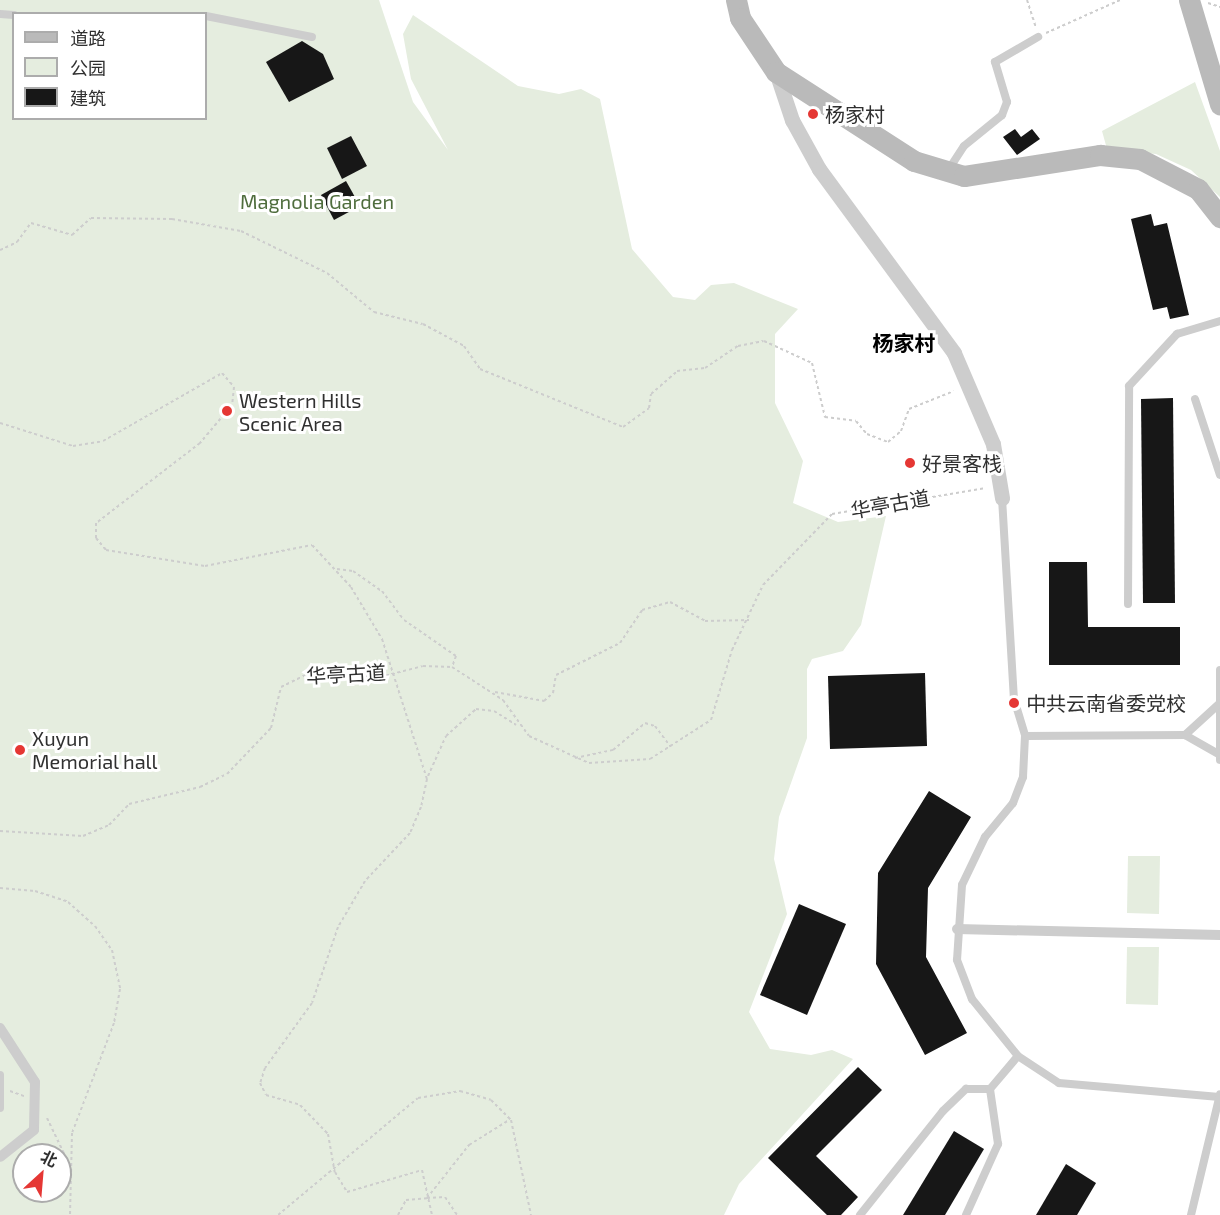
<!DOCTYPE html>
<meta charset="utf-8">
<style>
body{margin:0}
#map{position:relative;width:1220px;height:1215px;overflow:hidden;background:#fff;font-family:"Exo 2","Noto Sans SC",sans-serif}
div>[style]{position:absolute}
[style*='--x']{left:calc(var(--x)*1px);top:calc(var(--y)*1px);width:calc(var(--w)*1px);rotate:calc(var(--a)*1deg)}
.green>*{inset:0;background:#e5eddf}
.building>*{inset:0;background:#171717}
.path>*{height:2px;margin-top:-1px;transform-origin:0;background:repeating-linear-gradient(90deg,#cdcdcd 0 3px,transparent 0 6px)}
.service>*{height:8px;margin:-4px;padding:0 4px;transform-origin:4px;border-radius:4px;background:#cdcdcd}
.pedestrian>*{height:10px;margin:-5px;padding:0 5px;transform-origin:5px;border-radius:5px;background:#cdcdcd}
.minor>*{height:15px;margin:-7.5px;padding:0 7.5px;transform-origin:7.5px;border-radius:7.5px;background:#cdcdcd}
.secondary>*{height:21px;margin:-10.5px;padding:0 10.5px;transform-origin:10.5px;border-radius:10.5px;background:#bababa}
.pedestrian-bridge>*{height:10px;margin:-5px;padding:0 5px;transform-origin:5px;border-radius:5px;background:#cdcdcd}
.dots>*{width:16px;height:16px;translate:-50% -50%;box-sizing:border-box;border:3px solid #fff;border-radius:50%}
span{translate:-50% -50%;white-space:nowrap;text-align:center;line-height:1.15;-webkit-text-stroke:6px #fff;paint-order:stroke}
.poi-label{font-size:20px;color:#303030}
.left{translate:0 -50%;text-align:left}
.park-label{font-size:20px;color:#4f6d3d}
.street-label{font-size:20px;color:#303030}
.neighbourhood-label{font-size:21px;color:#000;font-weight:700}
.legend{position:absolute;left:12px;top:12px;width:195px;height:108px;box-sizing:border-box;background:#fff;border:2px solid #acacac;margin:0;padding:8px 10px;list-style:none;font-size:18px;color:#303030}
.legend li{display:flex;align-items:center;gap:12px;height:30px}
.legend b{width:30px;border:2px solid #acacac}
.north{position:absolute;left:12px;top:1143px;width:60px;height:60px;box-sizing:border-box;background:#fff;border:2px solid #acacac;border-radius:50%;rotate:26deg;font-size:16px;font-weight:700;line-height:24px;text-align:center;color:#303030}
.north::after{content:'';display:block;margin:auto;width:21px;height:27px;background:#e53734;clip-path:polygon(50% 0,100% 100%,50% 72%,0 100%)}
</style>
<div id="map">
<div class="green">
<div style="clip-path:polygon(evenodd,0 0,379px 0,413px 102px,448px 150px,411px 79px,403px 34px,413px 15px,518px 86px,559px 94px,581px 89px,600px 99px,632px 249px,673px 297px,695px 300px,711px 285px,734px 283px,798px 309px,775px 334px,775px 403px,803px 461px,793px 503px,838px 522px,886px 516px,861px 625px,843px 651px,812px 659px,807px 669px,807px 738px,779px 817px,774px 859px,787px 914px,749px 1012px,770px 1049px,811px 1055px,832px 1050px,853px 1059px,739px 1184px,724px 1215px,0 1215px,0 0,14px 14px,206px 14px,206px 118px,14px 118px,14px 14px,0 0,24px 1155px,60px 1155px,60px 1191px,24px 1191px,24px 1155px)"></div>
<div style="clip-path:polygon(1195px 82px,1220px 151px,1220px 197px,1191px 170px,1156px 154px,1107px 149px,1102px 131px)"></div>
<div style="clip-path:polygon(1128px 856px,1160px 856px,1159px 914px,1127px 913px)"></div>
<div style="clip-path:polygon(1127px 947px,1159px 947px,1158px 1005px,1126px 1004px)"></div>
</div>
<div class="building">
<div style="clip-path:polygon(302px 41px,323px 54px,334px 79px,289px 102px,266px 62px)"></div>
<div style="clip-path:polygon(1015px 129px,1021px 137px,1032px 129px,1040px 139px,1017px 155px,1003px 137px)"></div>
<div style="clip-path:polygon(351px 136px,367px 166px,342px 179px,327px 148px)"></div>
<div style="clip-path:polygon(346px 181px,360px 206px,334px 220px,321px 195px)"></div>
<div style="clip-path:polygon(1151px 214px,1154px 226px,1167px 223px,1189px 315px,1170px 319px,1167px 307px,1153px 310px,1131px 219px)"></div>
<div style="clip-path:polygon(1173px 398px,1175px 603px,1143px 603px,1141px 399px)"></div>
<div style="clip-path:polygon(1049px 562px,1087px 562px,1088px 627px,1180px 627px,1180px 665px,1049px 665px)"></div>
<div style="clip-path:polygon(925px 673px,927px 746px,830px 749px,828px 676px)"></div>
<div style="clip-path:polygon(929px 791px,971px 817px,928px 888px,926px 957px,967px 1033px,925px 1055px,876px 964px,878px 873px)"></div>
<div style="clip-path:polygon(799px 904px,846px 924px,807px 1015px,760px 995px)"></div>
<div style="clip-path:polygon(858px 1067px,882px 1090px,816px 1156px,858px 1197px,841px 1215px,827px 1215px,768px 1158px)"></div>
<div style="clip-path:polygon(954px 1131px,984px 1149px,945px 1215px,903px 1215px)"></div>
<div style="clip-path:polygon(1066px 1164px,1096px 1183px,1077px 1215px,1036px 1215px)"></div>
</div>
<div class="path">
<div style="--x:1027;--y:0;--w:29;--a:72"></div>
<div style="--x:1208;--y:3;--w:13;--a:18"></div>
<div style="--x:1046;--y:33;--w:81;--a:-24"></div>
<div style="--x:0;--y:250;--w:19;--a:-25"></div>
<div style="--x:17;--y:242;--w:24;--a:-54"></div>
<div style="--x:31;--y:223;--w:43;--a:16.3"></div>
<div style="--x:72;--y:235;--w:25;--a:-42"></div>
<div style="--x:91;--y:218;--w:81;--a:0.7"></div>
<div style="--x:172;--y:219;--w:70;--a:9.9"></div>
<div style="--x:241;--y:231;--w:96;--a:26"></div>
<div style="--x:327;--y:273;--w:61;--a:39.7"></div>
<div style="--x:374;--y:312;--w:50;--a:13.8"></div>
<div style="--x:423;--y:324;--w:47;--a:28.2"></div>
<div style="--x:464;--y:346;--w:28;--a:55"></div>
<div style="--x:480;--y:369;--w:154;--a:22.1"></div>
<div style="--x:623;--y:427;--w:32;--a:-36"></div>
<div style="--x:649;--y:408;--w:14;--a:-82"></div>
<div style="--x:651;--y:394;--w:35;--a:-41"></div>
<div style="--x:677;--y:371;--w:28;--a:-6"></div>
<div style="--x:705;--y:368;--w:40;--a:-34"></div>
<div style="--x:738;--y:346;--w:26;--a:-11"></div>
<div style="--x:764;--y:341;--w:53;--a:24.6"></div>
<div style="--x:812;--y:363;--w:56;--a:76.5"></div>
<div style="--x:825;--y:417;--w:31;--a:7"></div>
<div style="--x:856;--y:421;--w:17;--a:50"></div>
<div style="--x:867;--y:434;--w:22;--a:21"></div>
<div style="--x:888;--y:442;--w:17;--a:-40"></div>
<div style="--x:901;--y:431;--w:23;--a:-70"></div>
<div style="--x:909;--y:409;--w:48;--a:-21.8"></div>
<div style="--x:0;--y:423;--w:77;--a:17.5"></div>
<div style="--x:73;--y:446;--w:30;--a:-9"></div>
<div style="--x:103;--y:441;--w:137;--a:-29.7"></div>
<div style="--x:222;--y:373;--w:18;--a:49"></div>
<div style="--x:234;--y:387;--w:18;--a:96"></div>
<div style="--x:232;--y:405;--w:50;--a:130.1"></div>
<div style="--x:200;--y:443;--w:131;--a:142.4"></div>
<div style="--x:96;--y:523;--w:15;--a:90"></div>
<div style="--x:96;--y:538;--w:16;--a:50"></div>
<div style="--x:106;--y:550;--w:100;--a:9.2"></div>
<div style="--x:205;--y:566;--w:109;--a:-11.1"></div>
<div style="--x:312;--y:545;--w:57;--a:47.1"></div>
<div style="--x:351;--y:587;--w:61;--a:59.2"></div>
<div style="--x:382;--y:639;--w:147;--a:72.2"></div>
<div style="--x:427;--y:779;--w:29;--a:102"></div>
<div style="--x:421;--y:807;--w:28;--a:113"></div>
<div style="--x:410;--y:833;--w:66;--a:133.2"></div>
<div style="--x:365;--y:881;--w:53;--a:120.4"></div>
<div style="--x:338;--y:927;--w:80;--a:108.9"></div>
<div style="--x:312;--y:1003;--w:80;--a:125.9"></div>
<div style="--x:265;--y:1068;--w:16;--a:108"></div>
<div style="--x:260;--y:1083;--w:13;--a:63"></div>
<div style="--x:266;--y:1095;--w:35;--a:16"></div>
<div style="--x:300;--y:1105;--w:40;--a:46"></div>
<div style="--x:328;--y:1134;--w:39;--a:80"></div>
<div style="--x:335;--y:1172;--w:23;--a:59"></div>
<div style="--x:347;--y:1192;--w:78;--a:-16.3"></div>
<div style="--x:422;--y:1170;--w:46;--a:77.5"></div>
<div style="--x:337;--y:569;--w:16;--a:7"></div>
<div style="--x:353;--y:571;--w:35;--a:35"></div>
<div style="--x:382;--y:591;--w:36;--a:53"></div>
<div style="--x:404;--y:620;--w:63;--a:34.7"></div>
<div style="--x:456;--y:656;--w:12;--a:110"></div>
<div style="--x:495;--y:692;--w:50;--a:10.4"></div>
<div style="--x:544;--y:701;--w:12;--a:-42"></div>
<div style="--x:553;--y:693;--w:18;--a:-81"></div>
<div style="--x:556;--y:675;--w:72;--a:-26.6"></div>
<div style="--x:620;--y:643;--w:40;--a:-56"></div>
<div style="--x:642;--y:610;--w:29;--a:-16"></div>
<div style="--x:670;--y:602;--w:40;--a:28"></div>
<div style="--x:705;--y:621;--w:44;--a:-1.3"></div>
<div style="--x:575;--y:758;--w:39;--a:-12"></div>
<div style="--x:613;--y:750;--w:42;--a:-40.2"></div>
<div style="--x:645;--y:723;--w:10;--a:17"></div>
<div style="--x:655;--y:726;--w:26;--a:53"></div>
<div style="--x:428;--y:776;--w:44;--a:-65.8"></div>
<div style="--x:446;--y:736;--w:40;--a:-42"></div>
<div style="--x:476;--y:709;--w:18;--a:6"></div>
<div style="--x:494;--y:711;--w:26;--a:32"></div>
<div style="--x:0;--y:831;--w:83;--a:3.4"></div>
<div style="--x:83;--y:836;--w:28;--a:-23"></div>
<div style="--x:109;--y:825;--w:29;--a:-46"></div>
<div style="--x:129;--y:804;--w:73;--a:-13.5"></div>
<div style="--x:200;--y:787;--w:30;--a:-26"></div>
<div style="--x:227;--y:774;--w:64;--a:-46.3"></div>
<div style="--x:271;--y:728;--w:42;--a:-76.3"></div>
<div style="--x:281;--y:687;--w:28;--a:-26"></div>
<div style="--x:306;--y:675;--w:74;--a:1.5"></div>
<div style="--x:380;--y:677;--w:44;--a:-14.3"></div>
<div style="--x:423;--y:666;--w:29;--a:2"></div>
<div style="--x:452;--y:667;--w:61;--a:32.9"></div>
<div style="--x:503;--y:700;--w:44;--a:54.2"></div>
<div style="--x:529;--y:736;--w:66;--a:24.2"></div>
<div style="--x:589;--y:763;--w:61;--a:-3.8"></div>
<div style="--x:650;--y:759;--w:72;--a:-32.6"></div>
<div style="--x:711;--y:720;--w:73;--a:-73.3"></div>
<div style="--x:732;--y:650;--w:72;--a:-64.5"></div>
<div style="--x:763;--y:585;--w:99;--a:-45.8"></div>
<div style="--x:832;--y:514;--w:156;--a:-9.6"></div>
<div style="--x:0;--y:888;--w:35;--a:5"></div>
<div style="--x:35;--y:891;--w:35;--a:18"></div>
<div style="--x:68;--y:902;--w:36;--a:42"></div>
<div style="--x:95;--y:926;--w:29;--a:55"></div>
<div style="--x:112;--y:950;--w:40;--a:78"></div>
<div style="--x:120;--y:989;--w:35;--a:100"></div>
<div style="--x:114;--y:1023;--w:118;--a:110.9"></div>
<div style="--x:72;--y:1133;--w:82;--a:91.4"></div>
<div style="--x:10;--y:1091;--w:15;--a:20"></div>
<div style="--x:47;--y:1118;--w:51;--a:64.4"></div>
<div style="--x:427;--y:1198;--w:18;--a:-3"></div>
<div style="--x:445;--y:1197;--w:22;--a:56"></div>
<div style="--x:278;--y:1215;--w:182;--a:-39.9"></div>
<div style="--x:418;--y:1098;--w:43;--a:-9.5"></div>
<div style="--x:460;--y:1091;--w:32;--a:16"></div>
<div style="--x:491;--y:1100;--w:28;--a:45"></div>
<div style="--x:511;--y:1120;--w:97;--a:78.1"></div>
<div style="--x:398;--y:1215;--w:17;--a:-62"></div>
<div style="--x:406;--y:1200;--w:21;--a:-5"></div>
<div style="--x:427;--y:1198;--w:68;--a:-51.6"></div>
<div style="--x:469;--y:1145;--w:47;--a:-32"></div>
</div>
<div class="service">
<div style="--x:0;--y:14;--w:14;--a:4"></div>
<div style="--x:206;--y:16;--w:108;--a:11.2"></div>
<div style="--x:949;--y:169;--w:27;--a:-57"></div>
<div style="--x:964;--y:146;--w:49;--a:-39.2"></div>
<div style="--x:1002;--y:115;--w:14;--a:-69"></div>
<div style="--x:1007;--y:102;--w:42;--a:-106.7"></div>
<div style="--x:995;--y:62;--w:50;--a:-30.2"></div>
<div style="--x:1195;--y:399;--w:80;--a:71.8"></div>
<div style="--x:1002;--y:498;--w:201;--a:86.6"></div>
<div style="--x:1014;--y:699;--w:39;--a:73"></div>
<div style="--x:1025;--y:736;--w:41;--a:92.8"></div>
<div style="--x:1023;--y:777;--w:28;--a:111"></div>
<div style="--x:1013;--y:803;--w:44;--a:129.5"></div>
<div style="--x:985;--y:837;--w:53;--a:115.6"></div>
<div style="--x:962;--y:885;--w:75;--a:93.8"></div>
<div style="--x:957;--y:960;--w:42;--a:69"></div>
<div style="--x:972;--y:999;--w:73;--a:51.1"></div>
<div style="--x:1018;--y:1056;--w:49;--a:33.4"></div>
<div style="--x:1059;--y:1083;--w:161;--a:5"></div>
<div style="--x:1128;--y:604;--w:218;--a:-89.7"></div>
<div style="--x:1129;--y:386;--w:71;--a:-47.3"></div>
<div style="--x:1177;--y:334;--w:45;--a:-16.8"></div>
<div style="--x:1220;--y:670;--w:90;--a:90"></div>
<div style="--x:1185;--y:735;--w:47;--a:-42.4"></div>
<div style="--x:1025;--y:736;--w:160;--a:-0.4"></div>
<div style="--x:1185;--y:735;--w:40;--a:29.7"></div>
<div style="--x:0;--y:1075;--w:33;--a:90"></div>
<div style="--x:860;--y:1215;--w:133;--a:-51.4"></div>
<div style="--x:943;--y:1111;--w:32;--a:-44"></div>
<div style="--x:966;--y:1089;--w:24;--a:0"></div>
<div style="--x:990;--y:1089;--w:43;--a:-49.7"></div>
<div style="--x:966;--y:1215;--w:78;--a:-65.7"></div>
<div style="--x:998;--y:1144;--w:56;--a:-98.3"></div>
<div style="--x:1191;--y:1215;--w:124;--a:-76.5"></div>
</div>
<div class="pedestrian">
<div style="--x:957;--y:929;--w:263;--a:1.3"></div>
</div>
<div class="minor">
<div style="--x:776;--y:72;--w:51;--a:71.6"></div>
<div style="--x:792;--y:120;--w:56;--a:61.1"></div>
<div style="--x:819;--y:169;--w:228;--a:53.7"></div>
<div style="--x:954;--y:353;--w:99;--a:66.8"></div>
<div style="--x:993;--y:444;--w:55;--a:80.5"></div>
</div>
<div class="secondary">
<div style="--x:736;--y:0;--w:18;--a:77"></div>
<div style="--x:740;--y:18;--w:65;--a:56.3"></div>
<div style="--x:776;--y:72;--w:164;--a:32.8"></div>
<div style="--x:914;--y:161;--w:52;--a:16.7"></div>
<div style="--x:964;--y:176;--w:138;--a:-8.8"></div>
<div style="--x:1100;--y:155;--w:40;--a:5.7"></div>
<div style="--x:1140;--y:159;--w:65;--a:27.3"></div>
<div style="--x:1198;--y:189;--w:36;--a:52"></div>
<div style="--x:1189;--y:0;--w:109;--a:73.4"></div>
</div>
<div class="pedestrian-bridge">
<div style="--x:0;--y:1028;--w:64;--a:57.1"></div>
<div style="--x:35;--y:1082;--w:48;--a:91.2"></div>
<div style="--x:34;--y:1130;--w:43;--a:141.5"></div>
</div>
<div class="dots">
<div style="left:813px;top:114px;background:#e53734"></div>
<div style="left:227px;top:411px;background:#e53734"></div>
<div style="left:910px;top:463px;background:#e53734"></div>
<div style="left:1014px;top:703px;background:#e53734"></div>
<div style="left:20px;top:750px;background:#e53734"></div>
</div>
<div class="poi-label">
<span class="left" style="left:825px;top:114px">杨家村</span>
<span class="left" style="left:239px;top:412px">Western Hills<br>Scenic Area</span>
<span class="left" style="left:922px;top:463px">好景客栈</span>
<span class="left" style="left:1026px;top:703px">中共云南省委党校</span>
<span class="left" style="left:32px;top:750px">Xuyun<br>Memorial hall</span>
</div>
<div class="park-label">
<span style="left:317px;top:201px">Magnolia Garden</span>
</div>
<div class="street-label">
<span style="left:890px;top:504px;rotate:-10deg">华亭古道</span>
<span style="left:346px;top:674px;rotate:-3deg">华亭古道</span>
</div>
<div class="neighbourhood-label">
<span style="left:904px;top:343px">杨家村</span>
</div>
<ul class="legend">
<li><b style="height:8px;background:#bababa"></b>道路</li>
<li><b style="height:16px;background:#e5eddf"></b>公园</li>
<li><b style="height:16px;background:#171717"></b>建筑</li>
</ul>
<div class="north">北</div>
</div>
